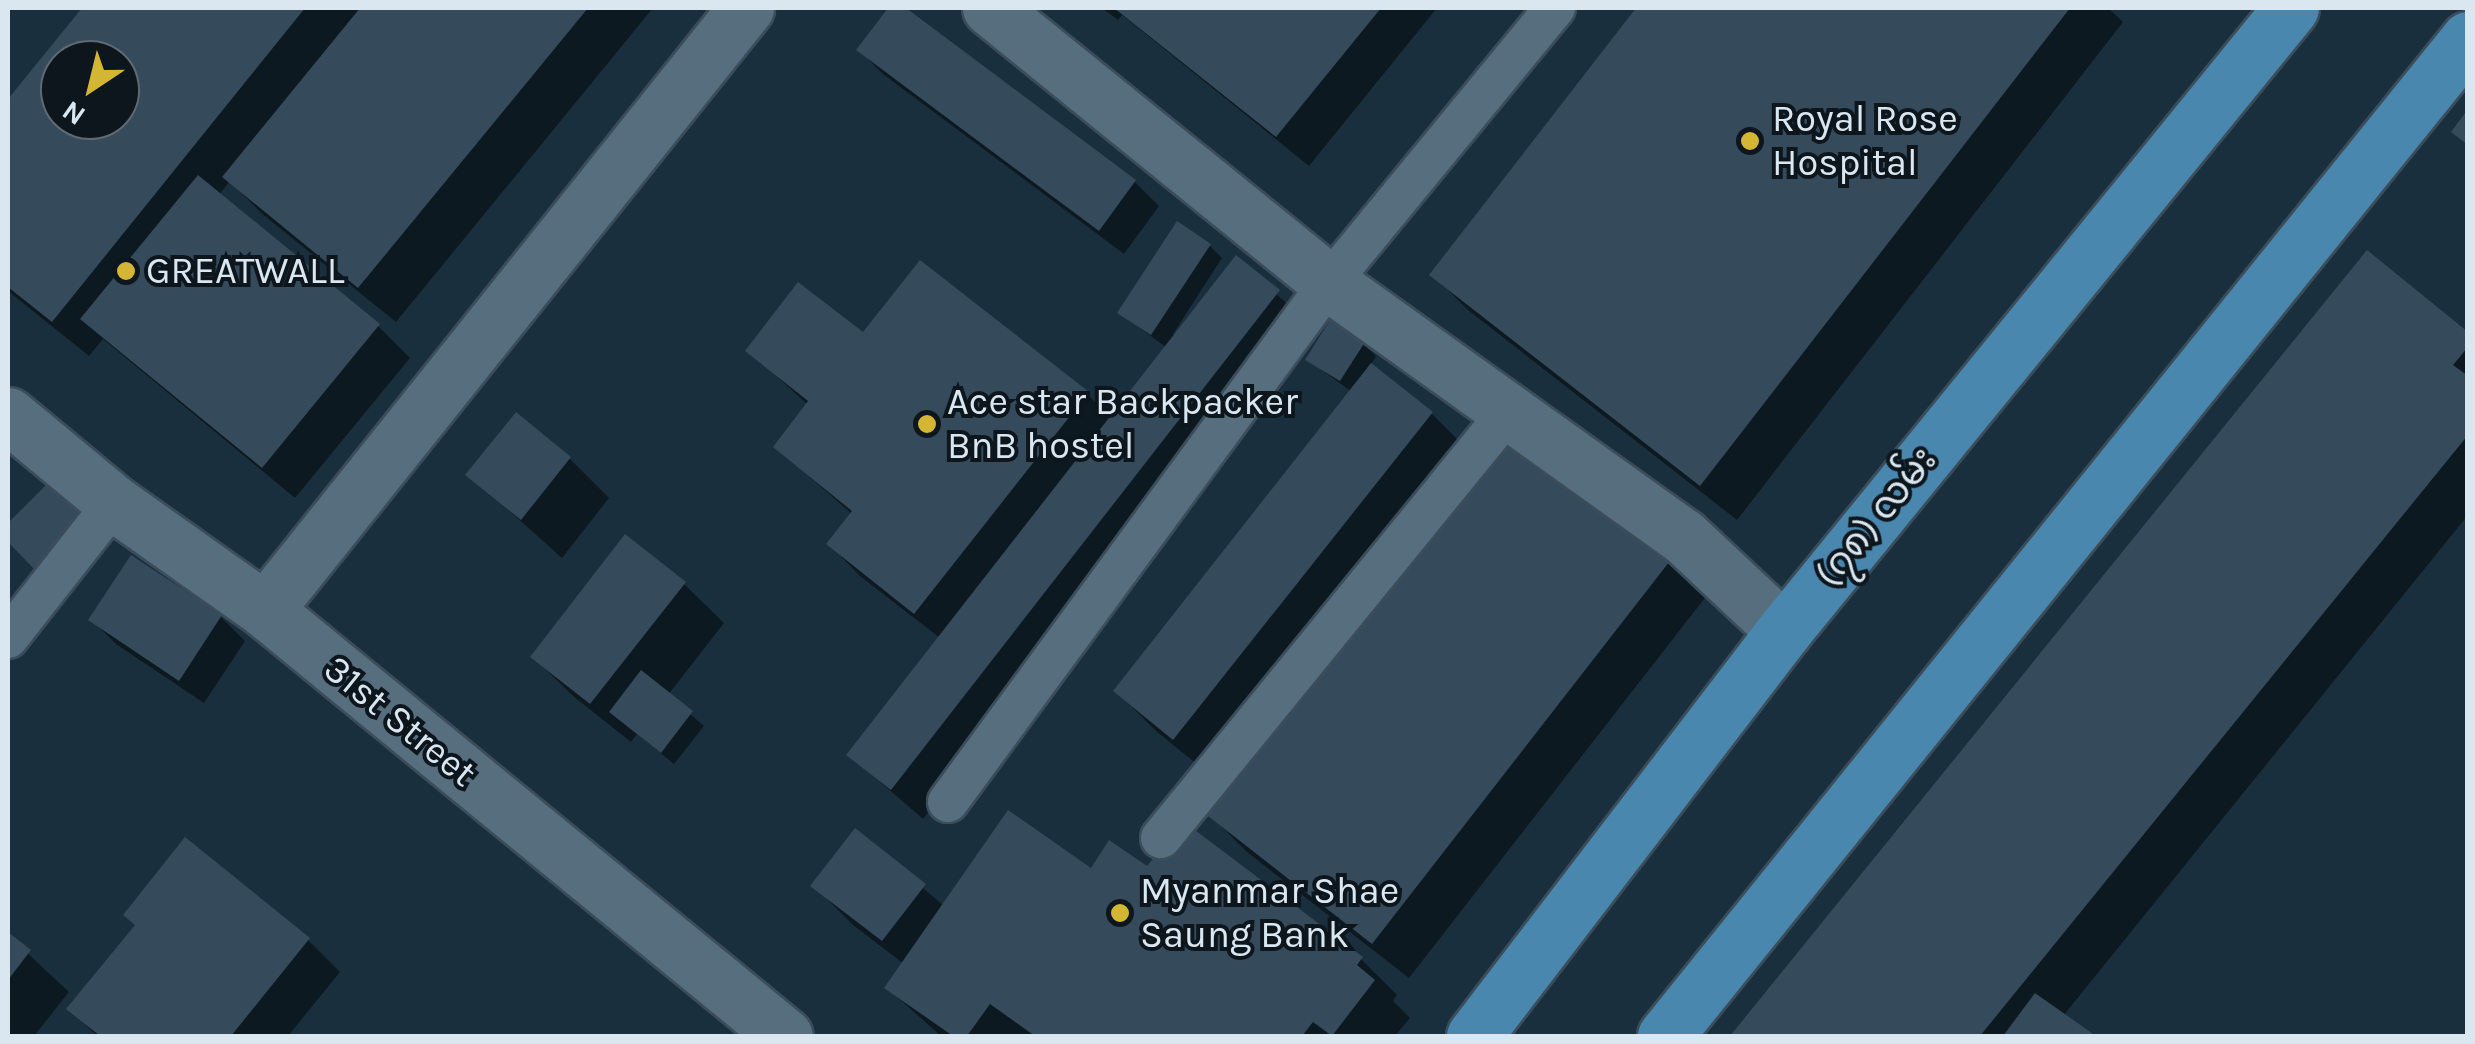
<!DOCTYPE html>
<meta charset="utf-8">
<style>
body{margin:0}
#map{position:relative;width:2475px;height:1044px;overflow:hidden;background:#1a2f3e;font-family:Karla,"Noto Sans Myanmar",sans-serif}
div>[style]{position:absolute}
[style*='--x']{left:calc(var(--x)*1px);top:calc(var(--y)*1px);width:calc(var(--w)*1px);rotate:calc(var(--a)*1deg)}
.shadow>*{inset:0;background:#0007}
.building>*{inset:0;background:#354b5b}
.roads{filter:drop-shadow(2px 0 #3b4d5a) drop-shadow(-2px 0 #3b4d5a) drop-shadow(0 2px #3b4d5a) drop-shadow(0 -2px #3b4d5a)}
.service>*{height:40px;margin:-20px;padding:0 20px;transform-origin:20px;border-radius:20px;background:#576e7f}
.minor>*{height:55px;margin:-27.5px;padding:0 27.5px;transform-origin:27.5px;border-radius:27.5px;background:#576e7f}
.primary>*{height:55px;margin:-27.5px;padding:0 27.5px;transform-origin:27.5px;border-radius:27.5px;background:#4a87ae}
.dots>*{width:28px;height:28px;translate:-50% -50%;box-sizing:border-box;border:5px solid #0d161d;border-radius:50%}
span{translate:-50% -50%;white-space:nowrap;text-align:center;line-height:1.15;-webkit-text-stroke:8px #0d161d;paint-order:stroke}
.poi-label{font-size:38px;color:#dae7f1}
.left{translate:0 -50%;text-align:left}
.street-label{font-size:38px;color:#dae7f1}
.frame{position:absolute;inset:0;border:10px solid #dae7f1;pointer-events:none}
.north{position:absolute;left:40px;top:40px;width:100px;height:100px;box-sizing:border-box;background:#0d161d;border:2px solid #5f6a72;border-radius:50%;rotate:215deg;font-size:28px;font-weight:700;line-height:40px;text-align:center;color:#dae7f1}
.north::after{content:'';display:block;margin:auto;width:35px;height:45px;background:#d4b635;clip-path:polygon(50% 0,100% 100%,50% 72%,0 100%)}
</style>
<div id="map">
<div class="shadow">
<div style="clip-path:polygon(evenodd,85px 8px,653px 8px,396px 322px,261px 213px,230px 181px,218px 196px,378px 326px,410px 358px,295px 498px,103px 339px,89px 356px,8px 291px,8px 103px,85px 8px,60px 60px,120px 60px,120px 120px,60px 120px,60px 60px)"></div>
<div style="clip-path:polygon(891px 8px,902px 8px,1135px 182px,1159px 206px,1124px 254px,883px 74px,859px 50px)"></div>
<div style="clip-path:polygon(1102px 8px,1437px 8px,1309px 166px,1122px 15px,1118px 20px)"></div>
<div style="clip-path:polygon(1639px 8px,2108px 8px,2123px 22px,1737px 520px,1468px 310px,1432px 274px)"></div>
<div style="clip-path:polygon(1210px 246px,1222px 258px,1173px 334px,1176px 336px,1237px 259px,1310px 324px,923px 819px,849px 755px,940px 638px,860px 576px,829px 544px,852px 514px,776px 447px,808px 405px,748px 350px,863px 335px,1087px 394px,1112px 418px,1167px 348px,1120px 313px)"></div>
<div style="clip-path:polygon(2367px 254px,2468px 335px,2468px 515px,2063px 1016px,2091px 1036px,1733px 1036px)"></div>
<div style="clip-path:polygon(1363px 344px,1376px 356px,1370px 366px,1432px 414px,1471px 453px,1214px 778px,1156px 731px,1116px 691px,1352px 392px,1308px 360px)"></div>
<div style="clip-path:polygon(1524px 414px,1722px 576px,1409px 978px,1247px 852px,1211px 816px)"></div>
<div style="clip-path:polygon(570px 459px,609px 498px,562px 558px,469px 475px)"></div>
<div style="clip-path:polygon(132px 558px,221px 617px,245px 641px,204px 703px,116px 644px,92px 620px)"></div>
<div style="clip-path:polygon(684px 584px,724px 623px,668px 695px,704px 726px,674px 764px,637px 734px,631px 742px,573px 696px,533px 657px)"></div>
<div style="clip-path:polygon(856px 831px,944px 906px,1091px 872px,1147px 869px,1361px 959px,1397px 995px,1393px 1001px,1410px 1018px,1395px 1036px,941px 1036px,887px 988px,904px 964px,853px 925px,814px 886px)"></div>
<div style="clip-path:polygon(185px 840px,308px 940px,340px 972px,288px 1036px,97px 1036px,69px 1009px,137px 926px)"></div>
<div style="clip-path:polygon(8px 935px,69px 992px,34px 1036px,8px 1036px)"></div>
</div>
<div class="building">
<div style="clip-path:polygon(evenodd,82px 8px,305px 8px,52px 322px,8px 287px,8px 99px,82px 8px,60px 60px,120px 60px,120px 120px,60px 120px,60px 60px)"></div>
<div style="clip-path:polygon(360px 8px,588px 8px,358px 288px,222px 177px)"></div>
<div style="clip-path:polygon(888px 8px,906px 8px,1136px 180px,1099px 231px,856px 50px)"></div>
<div style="clip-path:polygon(1114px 8px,1381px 8px,1276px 137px)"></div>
<div style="clip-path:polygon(1636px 8px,2070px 8px,1700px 486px,1429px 275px)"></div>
<div style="clip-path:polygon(2468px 109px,2468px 145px,2451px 132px)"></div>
<div style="clip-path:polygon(198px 175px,380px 324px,262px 468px,80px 319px)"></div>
<div style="clip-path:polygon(1177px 221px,1211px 244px,1151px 335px,1117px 313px)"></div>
<div style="clip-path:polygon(2367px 250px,2468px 332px,2468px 347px,2453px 365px,2468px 376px,2468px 435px,1980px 1036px,1730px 1036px)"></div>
<div style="clip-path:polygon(1236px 255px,1280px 290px,891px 790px,846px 755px)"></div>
<div style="clip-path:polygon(920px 260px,1089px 392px,914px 614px,826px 544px,852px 511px,773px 447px,808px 401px,745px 351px,798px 282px,863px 332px)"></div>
<div style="clip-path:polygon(1330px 320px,1365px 342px,1340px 381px,1305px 360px)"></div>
<div style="clip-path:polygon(1371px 363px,1433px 412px,1173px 740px,1113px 691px)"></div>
<div style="clip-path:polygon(1523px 410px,1687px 539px,1372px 944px,1208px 816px)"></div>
<div style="clip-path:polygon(516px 412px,571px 457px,521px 520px,465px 475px)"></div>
<div style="clip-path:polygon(52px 479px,91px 519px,37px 572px,8px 542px,8px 523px)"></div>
<div style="clip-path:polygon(625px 534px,686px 582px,590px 704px,530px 657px)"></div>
<div style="clip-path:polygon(131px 555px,222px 615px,179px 681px,88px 620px)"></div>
<div style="clip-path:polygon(641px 670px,693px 711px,661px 753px,609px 712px)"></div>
<div style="clip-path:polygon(1008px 810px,1091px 868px,1109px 840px,1147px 866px,1183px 821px,1363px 957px,1357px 965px,1375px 980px,1332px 1036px,1313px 1022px,1302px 1036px,1035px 1036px,990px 1004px,967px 1036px,953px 1036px,884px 988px)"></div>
<div style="clip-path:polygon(855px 828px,926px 884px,882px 941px,810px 886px)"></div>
<div style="clip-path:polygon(185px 837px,310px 938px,231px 1036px,100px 1036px,66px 1009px,135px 925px,123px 915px)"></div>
<div style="clip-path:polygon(8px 932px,31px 950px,8px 980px)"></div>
<div style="clip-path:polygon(2035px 993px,2096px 1036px,2003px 1036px)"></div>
</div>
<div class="roads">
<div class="service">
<div style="--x:8;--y:638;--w:172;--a:-51.9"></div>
<div style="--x:948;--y:802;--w:644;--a:-53.72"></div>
<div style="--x:1329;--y:283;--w:356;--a:-50.6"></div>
<div style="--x:1161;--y:838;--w:552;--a:-50.81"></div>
</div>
<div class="minor">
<div style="--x:990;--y:8;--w:437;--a:39"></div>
<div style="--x:1329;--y:283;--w:435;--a:35.6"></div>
<div style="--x:1683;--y:536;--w:139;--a:43.2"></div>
<div style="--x:8;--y:415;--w:138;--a:39.7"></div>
<div style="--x:114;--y:503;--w:185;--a:35.3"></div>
<div style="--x:265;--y:610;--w:672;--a:39.33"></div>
<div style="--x:265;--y:610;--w:771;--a:-51.38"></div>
</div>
<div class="primary">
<div style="--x:1474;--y:1036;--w:510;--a:-52.57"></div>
<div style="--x:1784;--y:631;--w:803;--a:-50.86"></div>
<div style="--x:1665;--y:1036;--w:1280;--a:-51.15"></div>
</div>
</div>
<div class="dots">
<div style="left:1750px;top:141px;background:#d4b635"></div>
<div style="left:126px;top:271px;background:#d4b635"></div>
<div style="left:927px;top:424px;background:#d4b635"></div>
<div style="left:1120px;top:913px;background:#d4b635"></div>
</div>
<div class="poi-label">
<span class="left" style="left:1772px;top:141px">Royal Rose<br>Hospital</span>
<span class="left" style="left:146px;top:271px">GREATWALL</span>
<span class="left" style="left:947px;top:424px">Ace star Backpacker<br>BnB hostel</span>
<span class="left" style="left:1140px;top:913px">Myanmar Shae<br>Saung Bank</span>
</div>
<div class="street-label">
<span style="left:1876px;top:517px;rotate:-51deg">(၇၈) လမ်း</span>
<span style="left:400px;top:721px;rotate:39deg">31st Street</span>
</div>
<div class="frame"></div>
<div class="north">N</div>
</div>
